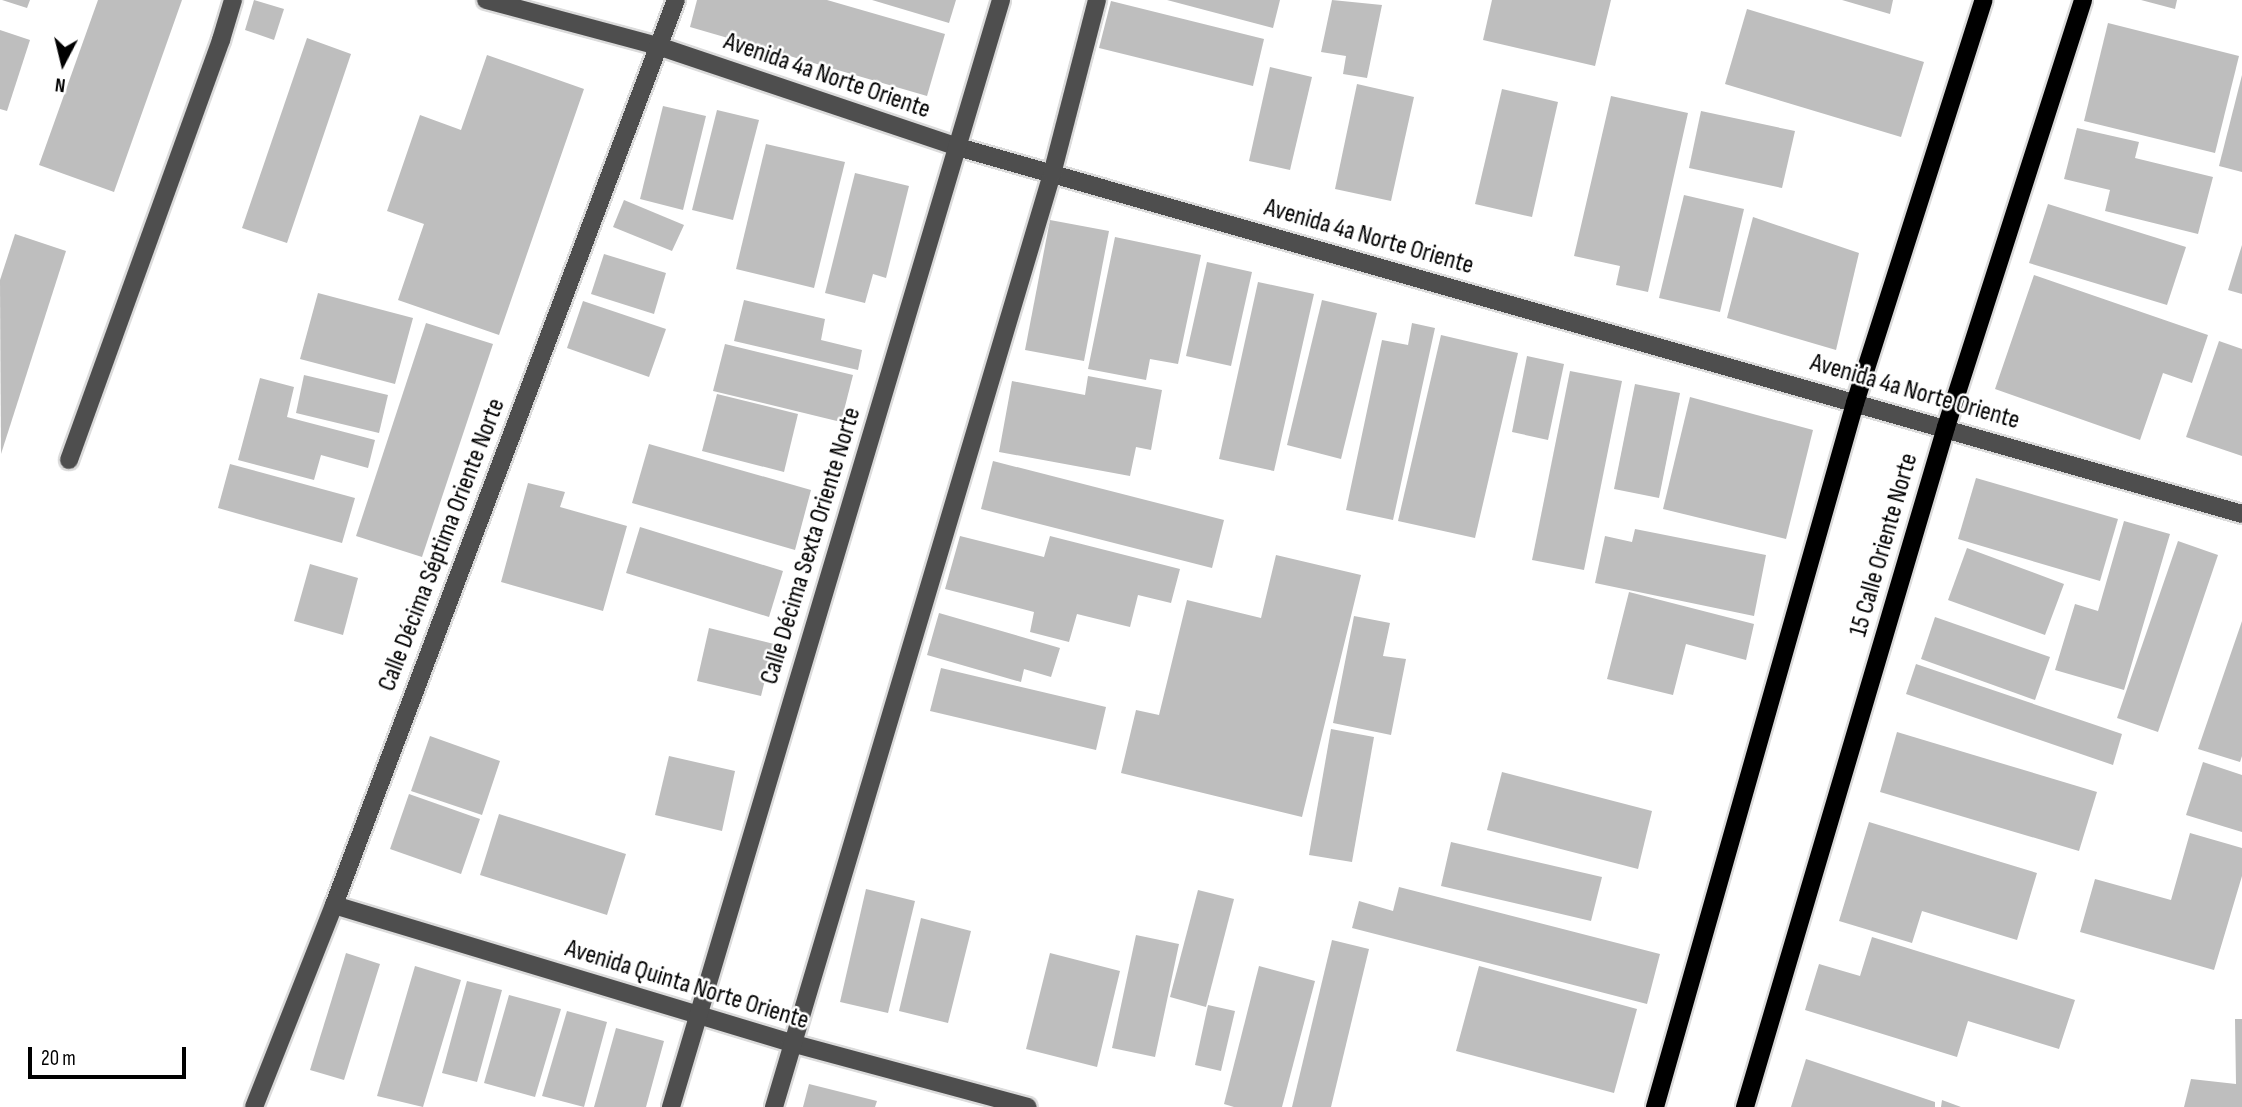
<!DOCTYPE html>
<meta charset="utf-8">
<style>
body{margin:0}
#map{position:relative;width:2242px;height:1107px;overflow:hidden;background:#fff;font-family:"Sofia Sans Condensed",sans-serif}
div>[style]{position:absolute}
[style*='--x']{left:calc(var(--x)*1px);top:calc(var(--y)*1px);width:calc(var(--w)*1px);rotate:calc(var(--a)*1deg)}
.building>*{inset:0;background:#bebebe}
.roads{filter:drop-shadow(2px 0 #dbdbdb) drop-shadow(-2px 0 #dbdbdb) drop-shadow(0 2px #dbdbdb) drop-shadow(0 -2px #dbdbdb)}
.minor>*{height:18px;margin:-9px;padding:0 9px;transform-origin:9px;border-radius:9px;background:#4e4e4e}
.major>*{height:18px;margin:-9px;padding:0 9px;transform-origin:9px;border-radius:9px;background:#000}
span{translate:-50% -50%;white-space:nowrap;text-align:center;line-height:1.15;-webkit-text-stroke:5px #fff;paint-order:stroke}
.street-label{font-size:26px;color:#000}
.north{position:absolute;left:28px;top:28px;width:70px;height:70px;-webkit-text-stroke:5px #fff;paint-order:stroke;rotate:187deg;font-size:19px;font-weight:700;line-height:28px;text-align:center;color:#000}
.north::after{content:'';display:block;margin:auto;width:24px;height:32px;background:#000;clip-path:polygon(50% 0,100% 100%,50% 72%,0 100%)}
.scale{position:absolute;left:28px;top:1047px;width:158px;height:32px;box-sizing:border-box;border:4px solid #000;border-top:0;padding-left:9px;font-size:21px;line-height:24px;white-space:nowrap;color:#000;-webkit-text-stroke:5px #fff;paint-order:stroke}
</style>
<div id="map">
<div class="building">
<div style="clip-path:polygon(2px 0,30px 0,27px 8px)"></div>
<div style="clip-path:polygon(98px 0,182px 0,114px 192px,39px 165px)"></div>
<div style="clip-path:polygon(254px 0,284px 9px,274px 40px,245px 30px)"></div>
<div style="clip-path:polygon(697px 0,827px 0,945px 34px,927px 96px,690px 27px)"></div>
<div style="clip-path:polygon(872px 0,956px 0,949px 23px)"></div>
<div style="clip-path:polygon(1167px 0,1280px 0,1273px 28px)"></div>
<div style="clip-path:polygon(1332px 0,1382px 5px,1367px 78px,1343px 74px,1346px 56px,1321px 52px)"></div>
<div style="clip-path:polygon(1492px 0,1611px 0,1595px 66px,1483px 40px)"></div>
<div style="clip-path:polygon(1842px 0,1893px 0,1890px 14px)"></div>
<div style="clip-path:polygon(2141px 0,2177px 0,2175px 9px)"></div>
<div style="clip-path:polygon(1111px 1px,1264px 39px,1253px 86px,1099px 48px)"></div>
<div style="clip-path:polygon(1747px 9px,1924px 62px,1901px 137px,1725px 84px)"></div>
<div style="clip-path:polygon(2108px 23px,2239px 56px,2215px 153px,2084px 121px)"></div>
<div style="clip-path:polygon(0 30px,30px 40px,7px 111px,0 109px)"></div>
<div style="clip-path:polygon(307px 38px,351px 54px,287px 243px,242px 228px)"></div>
<div style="clip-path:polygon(487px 55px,584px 89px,499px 335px,398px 300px,424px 224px,387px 211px,420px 115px,461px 130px)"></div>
<div style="clip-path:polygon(1270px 67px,1312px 77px,1290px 170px,1249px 161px)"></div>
<div style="clip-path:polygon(2242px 75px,2242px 172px,2219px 166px)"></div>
<div style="clip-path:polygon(1357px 84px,1414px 97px,1391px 201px,1335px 189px)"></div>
<div style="clip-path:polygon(1502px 89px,1558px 102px,1532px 217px,1475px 204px)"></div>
<div style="clip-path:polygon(1611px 96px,1688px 113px,1648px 292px,1616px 285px,1620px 266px,1574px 256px)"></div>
<div style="clip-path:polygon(663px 106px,706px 116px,683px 210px,640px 199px)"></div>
<div style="clip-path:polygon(717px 110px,759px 120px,733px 220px,692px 210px)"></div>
<div style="clip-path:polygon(1701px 111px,1795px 131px,1782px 188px,1689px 168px)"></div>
<div style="clip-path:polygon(2077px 128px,2139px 142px,2135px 158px,2213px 177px,2198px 234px,2105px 211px,2110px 190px,2064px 179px)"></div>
<div style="clip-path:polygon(766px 144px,845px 162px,814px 288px,736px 269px)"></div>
<div style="clip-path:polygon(855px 173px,909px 186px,886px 278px,873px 274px,865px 303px,825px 293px)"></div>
<div style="clip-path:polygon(1684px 195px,1744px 209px,1720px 312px,1659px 298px)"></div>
<div style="clip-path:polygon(624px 200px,684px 225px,672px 251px,613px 227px)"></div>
<div style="clip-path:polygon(2048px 204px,2186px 247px,2167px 305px,2029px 263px)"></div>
<div style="clip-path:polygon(1753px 217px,1859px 253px,1836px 350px,1727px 318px)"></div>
<div style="clip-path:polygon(1050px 220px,1109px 231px,1084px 361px,1025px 350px)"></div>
<div style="clip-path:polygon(15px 234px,66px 251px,1px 454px,0 280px)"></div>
<div style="clip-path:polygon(1115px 237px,1201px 255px,1178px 364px,1150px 359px,1146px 380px,1088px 369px)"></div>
<div style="clip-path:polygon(2242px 245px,2242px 294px,2228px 290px)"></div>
<div style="clip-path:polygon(604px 254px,666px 273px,654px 314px,591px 294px)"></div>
<div style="clip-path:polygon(1207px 262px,1252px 272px,1231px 366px,1186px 356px)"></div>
<div style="clip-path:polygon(2034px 275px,2208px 335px,2192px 383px,2163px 373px,2140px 440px,1995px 389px)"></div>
<div style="clip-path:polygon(1258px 282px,1314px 294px,1274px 471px,1219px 459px)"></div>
<div style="clip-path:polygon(318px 293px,413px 318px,395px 384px,300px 359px)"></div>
<div style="clip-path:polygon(744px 300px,825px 319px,821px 340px,862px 350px,858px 370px,734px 341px)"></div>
<div style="clip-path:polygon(1322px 300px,1377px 313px,1341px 459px,1287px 445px)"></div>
<div style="clip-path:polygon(583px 301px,666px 329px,649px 377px,567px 348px)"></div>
<div style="clip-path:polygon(426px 323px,493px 344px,422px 557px,356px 536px)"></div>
<div style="clip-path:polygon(1412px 323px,1435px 328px,1393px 520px,1346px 510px,1382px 340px,1408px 345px)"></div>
<div style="clip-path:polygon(1441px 335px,1518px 353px,1475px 538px,1398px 521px)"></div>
<div style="clip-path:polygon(2219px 341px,2242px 349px,2242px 456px,2186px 437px)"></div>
<div style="clip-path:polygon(725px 344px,853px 375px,841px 422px,713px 391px)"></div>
<div style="clip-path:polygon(1527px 356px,1564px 364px,1548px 440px,1512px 432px)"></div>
<div style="clip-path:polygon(1570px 371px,1622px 381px,1584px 570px,1532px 560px)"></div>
<div style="clip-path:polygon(304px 375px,388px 395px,379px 433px,296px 413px)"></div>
<div style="clip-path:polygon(1088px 376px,1162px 390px,1151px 450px,1136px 447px,1130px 476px,999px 452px,1012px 381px,1085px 395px)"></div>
<div style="clip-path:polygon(260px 378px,294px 387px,287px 417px,375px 440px,368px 468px,321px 455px,314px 480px,238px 460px)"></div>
<div style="clip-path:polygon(1635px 384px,1680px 393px,1659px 498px,1614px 489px)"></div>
<div style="clip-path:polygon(717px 394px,798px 414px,784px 472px,702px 451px)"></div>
<div style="clip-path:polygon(1690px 397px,1813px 430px,1786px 539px,1663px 509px)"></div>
<div style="clip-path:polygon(649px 444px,811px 490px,795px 550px,632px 503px)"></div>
<div style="clip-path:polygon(993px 461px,1224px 520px,1212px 568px,981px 509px)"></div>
<div style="clip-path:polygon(230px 464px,355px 498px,342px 543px,218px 508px)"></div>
<div style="clip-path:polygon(1976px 478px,2118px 519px,2100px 581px,1958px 539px)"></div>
<div style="clip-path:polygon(528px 483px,565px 492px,560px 507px,627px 526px,603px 611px,501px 582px)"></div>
<div style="clip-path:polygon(2124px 521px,2170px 534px,2124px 690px,2055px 670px,2075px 604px,2098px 611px)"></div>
<div style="clip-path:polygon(640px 527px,783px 571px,769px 617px,626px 573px)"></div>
<div style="clip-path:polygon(1635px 529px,1766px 555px,1754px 616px,1595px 583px,1605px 536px,1632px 542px)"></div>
<div style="clip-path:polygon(960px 536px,1044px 557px,1050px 536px,1180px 569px,1171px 603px,1138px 595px,1130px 627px,1077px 614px,1069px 642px,1030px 632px,1034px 612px,945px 589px)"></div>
<div style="clip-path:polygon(2178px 541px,2218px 555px,2158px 732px,2117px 718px)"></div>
<div style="clip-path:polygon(1967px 548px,2064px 584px,2045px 635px,1948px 600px)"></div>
<div style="clip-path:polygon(1276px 555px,1361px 575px,1302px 817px,1121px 773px,1136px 710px,1159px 715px,1187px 600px,1261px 618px)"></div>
<div style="clip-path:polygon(310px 564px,358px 578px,343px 635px,294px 621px)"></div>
<div style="clip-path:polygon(1629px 592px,1754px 624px,1746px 660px,1686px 644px,1673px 695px,1607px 679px)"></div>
<div style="clip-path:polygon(939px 613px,1060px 648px,1051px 677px,1024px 669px,1021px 682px,927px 655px)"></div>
<div style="clip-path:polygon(1354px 616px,1390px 623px,1383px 656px,1406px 659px,1391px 735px,1333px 723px)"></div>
<div style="clip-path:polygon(1935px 617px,2050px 657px,2035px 700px,1921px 659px)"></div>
<div style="clip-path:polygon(2242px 621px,2242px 756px,2240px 762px,2198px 749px)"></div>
<div style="clip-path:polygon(709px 628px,774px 644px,761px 696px,697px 681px)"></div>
<div style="clip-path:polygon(1916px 664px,2122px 734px,2113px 765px,1906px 694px)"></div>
<div style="clip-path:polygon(941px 668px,1106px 707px,1096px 750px,930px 711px)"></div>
<div style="clip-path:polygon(1331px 729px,1374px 737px,1352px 862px,1309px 855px)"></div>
<div style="clip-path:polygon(1897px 732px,2097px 792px,2079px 851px,1880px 792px)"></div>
<div style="clip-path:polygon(430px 736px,500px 761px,482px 815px,411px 791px)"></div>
<div style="clip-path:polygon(669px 756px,735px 771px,722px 831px,655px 815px)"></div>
<div style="clip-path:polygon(2203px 762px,2242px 775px,2242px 832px,2186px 815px)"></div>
<div style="clip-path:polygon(1502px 772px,1652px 811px,1638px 869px,1487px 830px)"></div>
<div style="clip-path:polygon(409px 794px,480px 819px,461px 874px,390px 849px)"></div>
<div style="clip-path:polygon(499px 814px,626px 854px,607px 915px,480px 875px)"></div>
<div style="clip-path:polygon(1869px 822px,2037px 873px,2017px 940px,1922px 911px,1912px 943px,1839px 921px)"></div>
<div style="clip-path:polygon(2190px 833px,2242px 848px,2242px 876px,2214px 970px,2080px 932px,2095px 879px,2171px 900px)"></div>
<div style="clip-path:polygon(1451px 842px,1602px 877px,1591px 921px,1441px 886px)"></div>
<div style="clip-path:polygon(1399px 887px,1660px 954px,1647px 1004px,1352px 928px,1359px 901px,1393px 911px)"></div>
<div style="clip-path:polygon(866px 889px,915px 901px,888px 1013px,840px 1002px)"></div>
<div style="clip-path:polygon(1198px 890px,1234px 899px,1206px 1007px,1170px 997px)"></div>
<div style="clip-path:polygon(921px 918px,971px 931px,948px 1023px,899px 1011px)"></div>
<div style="clip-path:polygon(1136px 935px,1179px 944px,1155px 1057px,1112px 1048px)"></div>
<div style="clip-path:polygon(1872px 937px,2075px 1000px,2059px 1049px,1968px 1021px,1957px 1057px,1805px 1010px,1819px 964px,1860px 976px)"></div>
<div style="clip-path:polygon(1332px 940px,1369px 949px,1331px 1107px,1292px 1107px)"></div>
<div style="clip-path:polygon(346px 953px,380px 964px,344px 1080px,310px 1070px)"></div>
<div style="clip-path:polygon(1050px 953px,1120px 971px,1097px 1067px,1026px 1049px)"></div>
<div style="clip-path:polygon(415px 966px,461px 980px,423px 1107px,377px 1096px)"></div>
<div style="clip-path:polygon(1259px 966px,1315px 981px,1282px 1107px,1234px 1107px,1224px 1104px)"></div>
<div style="clip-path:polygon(1479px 966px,1637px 1009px,1614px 1093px,1456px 1051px)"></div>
<div style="clip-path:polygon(467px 981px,502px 990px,477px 1082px,442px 1073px)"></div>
<div style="clip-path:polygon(509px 995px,561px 1009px,535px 1097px,484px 1083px)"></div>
<div style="clip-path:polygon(1208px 1005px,1235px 1011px,1221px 1071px,1195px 1065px)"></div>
<div style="clip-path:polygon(567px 1011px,607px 1022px,584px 1107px,542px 1096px)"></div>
<div style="clip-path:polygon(2235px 1019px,2242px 1019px,2242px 1107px,2184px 1107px,2191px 1079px,2236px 1084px)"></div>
<div style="clip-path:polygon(616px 1028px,664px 1041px,646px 1107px,594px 1107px)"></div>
<div style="clip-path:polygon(1806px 1059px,1935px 1102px,1935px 1107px,1791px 1107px)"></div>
<div style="clip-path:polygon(809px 1084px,877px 1101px,875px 1107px,803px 1107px)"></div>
<div style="clip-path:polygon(1942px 1100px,1961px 1107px,1941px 1107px)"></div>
</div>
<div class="roads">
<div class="minor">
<div style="--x:486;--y:0;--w:178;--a:15"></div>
<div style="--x:658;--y:46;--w:317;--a:18.6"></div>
<div style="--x:958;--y:147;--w:1335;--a:15.95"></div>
<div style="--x:69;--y:460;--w:447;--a:-70.1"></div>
<div style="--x:221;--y:40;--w:42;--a:-73.3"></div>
<div style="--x:334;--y:905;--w:477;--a:16.8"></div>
<div style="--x:791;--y:1043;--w:245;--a:15.1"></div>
<div style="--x:254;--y:1107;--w:217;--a:-68.4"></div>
<div style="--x:334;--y:905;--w:967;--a:-69.3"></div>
<div style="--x:671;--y:1107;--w:1155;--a:-73.4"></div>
<div style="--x:774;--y:1107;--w:974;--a:-73.41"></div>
<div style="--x:1052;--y:174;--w:180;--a:-75.5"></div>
</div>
<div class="major">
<div style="--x:1655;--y:1107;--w:732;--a:-74.14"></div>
<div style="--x:1855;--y:403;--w:423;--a:-72.3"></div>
<div style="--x:1745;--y:1107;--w:709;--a:-73.53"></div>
<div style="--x:1946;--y:427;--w:448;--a:-72.2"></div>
</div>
</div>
<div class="street-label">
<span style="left:827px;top:76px;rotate:19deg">Avenida 4a Norte Oriente</span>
<span style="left:1369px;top:237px;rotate:16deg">Avenida 4a Norte Oriente</span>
<span style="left:1915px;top:392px;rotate:16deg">Avenida 4a Norte Oriente</span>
<span style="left:442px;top:545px;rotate:-69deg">Calle Décima Séptima Oriente Norte</span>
<span style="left:1884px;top:545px;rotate:-74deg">15 Calle Oriente Norte</span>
<span style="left:811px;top:546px;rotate:-73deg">Calle Décima Sexta Oriente Norte</span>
<span style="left:687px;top:985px;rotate:17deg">Avenida Quinta Norte Oriente</span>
</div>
<div class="north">N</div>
<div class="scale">20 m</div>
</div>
